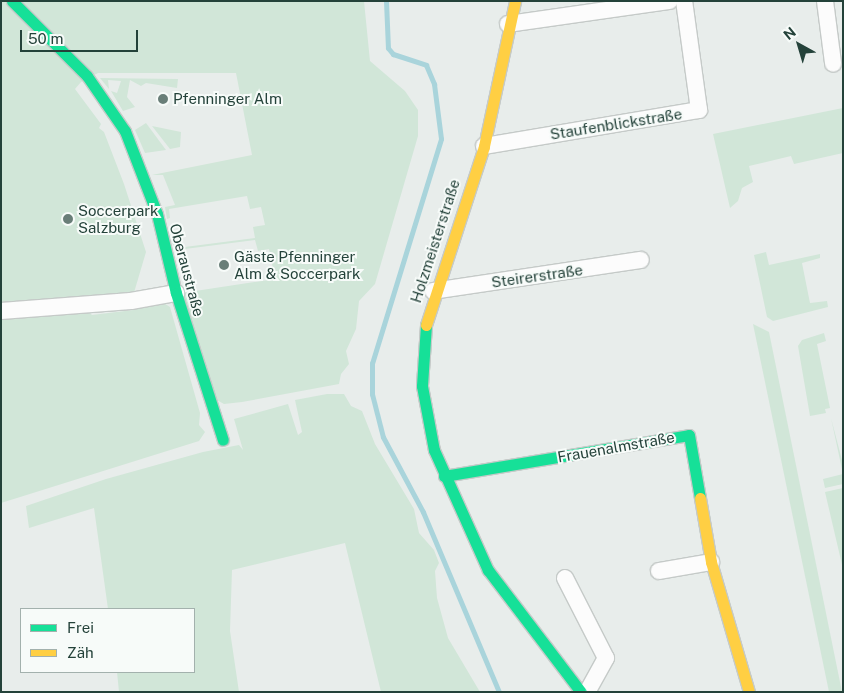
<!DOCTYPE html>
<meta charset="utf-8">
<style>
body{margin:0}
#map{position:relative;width:844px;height:693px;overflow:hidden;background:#e8edeb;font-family:"Public Sans",sans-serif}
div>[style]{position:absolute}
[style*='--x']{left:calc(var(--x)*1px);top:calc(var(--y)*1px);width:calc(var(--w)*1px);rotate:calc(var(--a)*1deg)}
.green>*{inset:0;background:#d1e6d8}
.stream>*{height:5px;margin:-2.5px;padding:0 2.5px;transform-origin:2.5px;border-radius:2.5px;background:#a9d4db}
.roads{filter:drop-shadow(1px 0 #c5cac8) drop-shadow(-1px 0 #c5cac8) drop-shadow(0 1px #c5cac8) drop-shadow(0 -1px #c5cac8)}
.street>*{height:16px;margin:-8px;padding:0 8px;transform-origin:8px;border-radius:8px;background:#fcfcfc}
.fast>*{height:11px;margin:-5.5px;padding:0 5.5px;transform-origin:5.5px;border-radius:5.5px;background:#16e098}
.slow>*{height:11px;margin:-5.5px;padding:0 5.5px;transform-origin:5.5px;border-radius:5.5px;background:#ffcf43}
.dots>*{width:14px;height:14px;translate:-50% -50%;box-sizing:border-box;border:2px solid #f7fbf9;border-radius:50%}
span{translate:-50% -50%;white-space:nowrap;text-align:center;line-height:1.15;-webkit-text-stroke:4px #f7fbf9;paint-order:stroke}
.poi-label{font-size:15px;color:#24423a}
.left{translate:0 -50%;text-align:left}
.street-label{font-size:15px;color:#24423a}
.frame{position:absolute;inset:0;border:2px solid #24423a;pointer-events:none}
.legend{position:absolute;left:20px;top:608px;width:175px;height:65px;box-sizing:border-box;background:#f7fbf9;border:1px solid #a3b1ad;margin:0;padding:6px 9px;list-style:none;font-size:15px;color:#24423a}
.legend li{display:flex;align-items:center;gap:10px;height:25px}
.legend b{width:25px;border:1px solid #a3b1ad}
.north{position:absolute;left:774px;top:20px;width:50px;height:50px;-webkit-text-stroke:4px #f7fbf9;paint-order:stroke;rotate:321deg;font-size:14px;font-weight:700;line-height:20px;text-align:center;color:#24423a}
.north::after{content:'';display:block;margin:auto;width:18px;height:22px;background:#24423a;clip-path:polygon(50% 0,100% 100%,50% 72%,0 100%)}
.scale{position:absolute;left:20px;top:30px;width:118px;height:22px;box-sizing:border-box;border:2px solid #24423a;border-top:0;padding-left:6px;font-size:15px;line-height:18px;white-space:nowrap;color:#24423a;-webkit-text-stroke:4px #f7fbf9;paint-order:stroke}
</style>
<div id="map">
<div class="green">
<div style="clip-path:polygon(1px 1px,364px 1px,370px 61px,405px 91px,418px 110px,418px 136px,375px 284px,359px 301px,356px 329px,346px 351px,349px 364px,341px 374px,339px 384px,242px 402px,224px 404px,215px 399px,182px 293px,275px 279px,269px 249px,258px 251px,255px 240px,177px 250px,170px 240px,175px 239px,177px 248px,255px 238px,253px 227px,265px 225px,261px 207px,250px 209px,247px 196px,169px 209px,170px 218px,167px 219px,165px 207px,175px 205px,163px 175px,152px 175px,252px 155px,236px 73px,98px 73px,81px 82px,75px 89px,101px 124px,99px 128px,104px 132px,124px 184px,146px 252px,133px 296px,1px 306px)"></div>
<div style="clip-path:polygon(100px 78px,178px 79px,177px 88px,146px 83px,141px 86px,130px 80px,127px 97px,135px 107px,123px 111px,111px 91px,117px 93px,121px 81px,108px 80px,109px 89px)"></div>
<div style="clip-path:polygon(843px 108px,843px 153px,794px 164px,791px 156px,749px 166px,753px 182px,742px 188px,738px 201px,730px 208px,713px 134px)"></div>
<div style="clip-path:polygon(146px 123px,166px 150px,145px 153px,135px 130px)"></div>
<div style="clip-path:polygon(152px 126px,181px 132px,180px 147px,170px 149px)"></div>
<div style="clip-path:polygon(766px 252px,769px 265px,820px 254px,820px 258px,802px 263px,810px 303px,827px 301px,828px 307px,773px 321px,767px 317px,754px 255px)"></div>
<div style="clip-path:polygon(162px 302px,170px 307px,200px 413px,199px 425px,205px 432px,199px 441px,1px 503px,1px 316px,86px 309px,92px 315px,133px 310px)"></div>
<div style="clip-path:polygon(753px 324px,769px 332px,842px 692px,829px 692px)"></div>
<div style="clip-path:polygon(824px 333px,826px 341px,817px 344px,830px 408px,825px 409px,826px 413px,810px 416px,798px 346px,802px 340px)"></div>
<div style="clip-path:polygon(327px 394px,344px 394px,351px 406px,362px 411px,375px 444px,414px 509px,419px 533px,434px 550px,439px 563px,435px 571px,437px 598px,448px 638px,480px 692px,381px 692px,345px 543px,232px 570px,230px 631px,239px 692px,119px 692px,117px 672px,194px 672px,194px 609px,108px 609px,94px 508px,29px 528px,26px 506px,106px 479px,203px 452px,239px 445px,243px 450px,234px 419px,288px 404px,298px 435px,302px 432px,295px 400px)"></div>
<div style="clip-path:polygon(831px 418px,843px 464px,843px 484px,825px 488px,823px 479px,843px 474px)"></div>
<div style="clip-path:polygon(843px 488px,843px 569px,825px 492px)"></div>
</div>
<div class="stream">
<div style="--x:386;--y:1;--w:47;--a:87.6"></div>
<div style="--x:388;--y:48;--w:8;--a:50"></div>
<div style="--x:393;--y:54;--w:35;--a:18"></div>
<div style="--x:426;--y:65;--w:21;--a:67"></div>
<div style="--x:434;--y:84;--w:55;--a:82.7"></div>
<div style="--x:441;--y:139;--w:234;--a:107.1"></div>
<div style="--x:372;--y:363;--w:31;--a:90"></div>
<div style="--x:372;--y:394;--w:44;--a:75.7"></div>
<div style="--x:383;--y:437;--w:85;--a:61.9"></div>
<div style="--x:423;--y:512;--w:195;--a:67.1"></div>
</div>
<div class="roads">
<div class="street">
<div style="--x:825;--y:1;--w:63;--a:82.6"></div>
<div style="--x:508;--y:24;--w:163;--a:-8.1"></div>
<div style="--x:484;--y:146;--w:218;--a:-9.5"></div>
<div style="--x:699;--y:110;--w:110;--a:-97.8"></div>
<div style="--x:433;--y:291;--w:210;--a:-8.5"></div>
<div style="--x:1;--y:311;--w:130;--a:-4.4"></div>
<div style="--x:131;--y:301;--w:46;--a:-10.1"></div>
<div style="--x:659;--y:571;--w:53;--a:-9.8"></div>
<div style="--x:565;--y:578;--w:90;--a:62.9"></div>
<div style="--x:606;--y:658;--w:39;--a:119"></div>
</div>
<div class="fast">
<div style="--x:12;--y:1;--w:106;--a:45"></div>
<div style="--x:87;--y:76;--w:67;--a:55.4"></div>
<div style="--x:125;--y:131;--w:89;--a:68.9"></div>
<div style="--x:157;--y:214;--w:81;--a:76.5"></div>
<div style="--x:176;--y:293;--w:154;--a:72.3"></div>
<div style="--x:426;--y:325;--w:61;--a:93.8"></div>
<div style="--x:422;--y:386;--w:65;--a:79.4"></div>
<div style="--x:434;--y:450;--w:132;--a:65.8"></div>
<div style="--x:488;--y:570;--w:153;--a:52.7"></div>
<div style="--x:444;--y:476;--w:248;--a:-9.5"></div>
<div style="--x:689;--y:435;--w:64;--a:80.1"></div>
</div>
<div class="slow">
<div style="--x:426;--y:325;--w:188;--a:-72"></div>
<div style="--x:484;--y:146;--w:148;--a:-77.9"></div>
<div style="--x:700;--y:498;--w:65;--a:80.2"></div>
<div style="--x:711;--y:562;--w:135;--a:73.7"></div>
</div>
</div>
<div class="dots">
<div style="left:163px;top:99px;background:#697e78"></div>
<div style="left:68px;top:219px;background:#697e78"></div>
<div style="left:224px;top:265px;background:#697e78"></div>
</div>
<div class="poi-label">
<span class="left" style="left:173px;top:99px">Pfenninger Alm</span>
<span class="left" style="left:78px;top:219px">Soccerpark<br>Salzburg</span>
<span class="left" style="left:234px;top:265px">Gäste Pfenninger<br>Alm &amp; Soccerpark</span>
</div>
<div class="street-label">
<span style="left:616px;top:124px;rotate:-9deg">Staufenblickstraße</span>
<span style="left:435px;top:241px;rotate:-72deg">Holzmeisterstraße</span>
<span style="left:187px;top:270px;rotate:75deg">Oberaustraße</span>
<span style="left:537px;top:276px;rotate:-8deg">Steirerstraße</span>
<span style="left:616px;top:447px;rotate:-10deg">Frauenalmstraße</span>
</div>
<div class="frame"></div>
<ul class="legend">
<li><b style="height:6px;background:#16e098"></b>Frei</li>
<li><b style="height:6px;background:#ffcf43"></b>Zäh</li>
</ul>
<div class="north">N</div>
<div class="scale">50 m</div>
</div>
